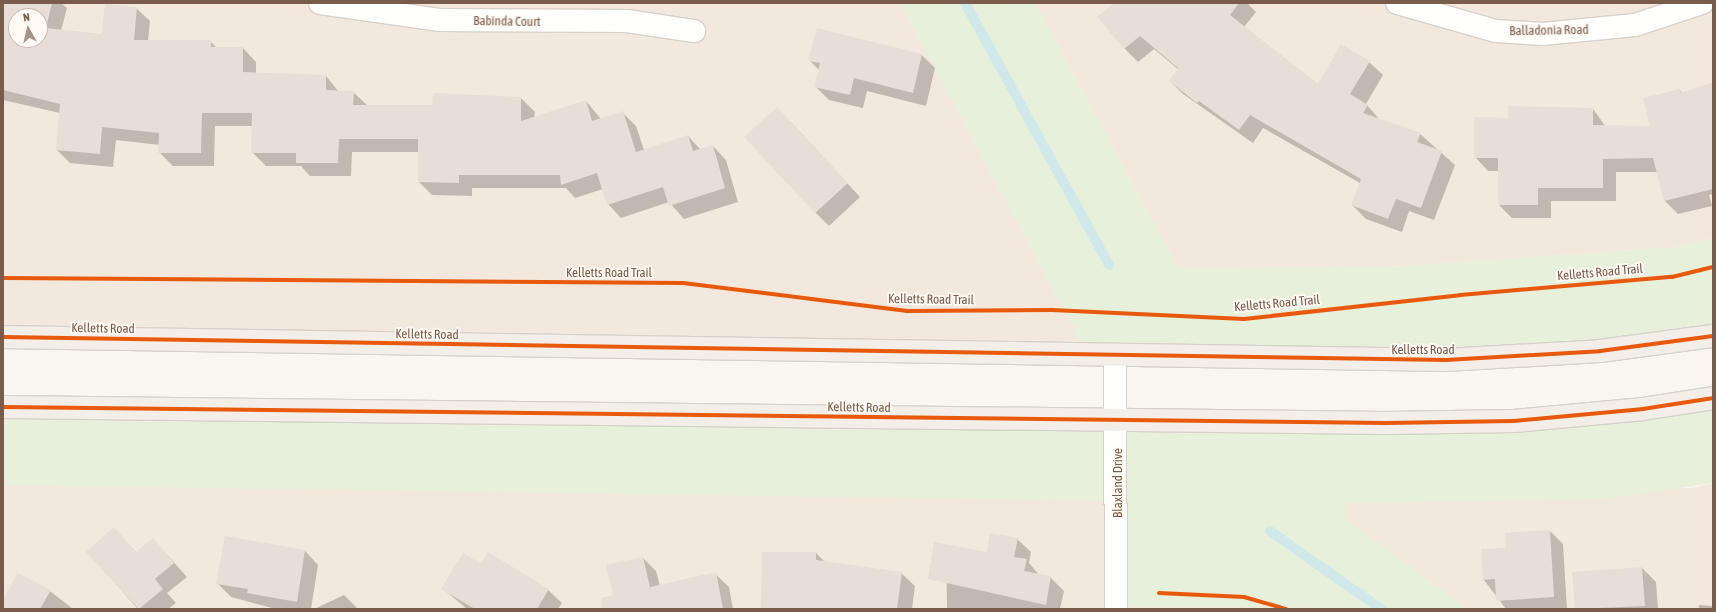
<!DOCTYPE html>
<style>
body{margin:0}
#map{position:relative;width:1716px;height:612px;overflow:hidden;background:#f9f5f0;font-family:"Asap Condensed",sans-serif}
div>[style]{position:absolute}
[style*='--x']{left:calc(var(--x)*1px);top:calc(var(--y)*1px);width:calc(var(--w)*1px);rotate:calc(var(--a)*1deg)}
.residential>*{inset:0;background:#f2e8de}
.green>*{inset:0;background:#e7f0db}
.shadow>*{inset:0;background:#0003}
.stream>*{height:10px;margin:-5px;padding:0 5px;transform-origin:5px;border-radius:5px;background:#d0e8ea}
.building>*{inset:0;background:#e6ded7}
.roads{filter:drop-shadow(1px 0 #d7d1cb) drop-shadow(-1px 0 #d7d1cb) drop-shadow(0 1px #d7d1cb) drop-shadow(0 -1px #d7d1cb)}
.minor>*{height:22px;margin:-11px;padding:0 11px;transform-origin:11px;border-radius:11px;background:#fefefd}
.major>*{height:22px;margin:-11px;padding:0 11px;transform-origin:11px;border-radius:11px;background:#f3eee8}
.cycleway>*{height:4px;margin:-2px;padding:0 2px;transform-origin:2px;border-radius:2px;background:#e8590c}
span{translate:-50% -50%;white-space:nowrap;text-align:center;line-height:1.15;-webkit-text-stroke:4px #fffaf3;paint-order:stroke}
.street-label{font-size:13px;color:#7a5c4d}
.frame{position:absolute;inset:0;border:4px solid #7a5c4d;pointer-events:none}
.north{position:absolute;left:8px;top:8px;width:40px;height:40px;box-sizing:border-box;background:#fffaf3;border:1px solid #cabbb1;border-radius:50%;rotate:352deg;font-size:11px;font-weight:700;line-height:16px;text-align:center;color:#7a5c4d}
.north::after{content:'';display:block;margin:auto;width:14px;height:18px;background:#a69286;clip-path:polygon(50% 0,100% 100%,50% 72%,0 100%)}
</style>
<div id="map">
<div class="residential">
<div style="clip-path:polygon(evenodd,3px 3px,900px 3px,1089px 356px,3px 337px,3px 3px,16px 16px,40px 16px,40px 40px,16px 40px,16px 16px)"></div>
<div style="clip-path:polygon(1035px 3px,1713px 3px,1713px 238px,1679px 247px,1390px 267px,1178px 268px)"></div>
<div style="clip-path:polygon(3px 467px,1693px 488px,1713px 483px,1713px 609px,3px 609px)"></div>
</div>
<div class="green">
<div style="clip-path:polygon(900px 3px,1035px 3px,1178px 268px,1390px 267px,1679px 247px,1713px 238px,1713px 336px,1600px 351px,1089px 356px)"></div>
<div style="clip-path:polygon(1713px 398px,1713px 483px,1605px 499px,1346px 503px,1346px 519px,1468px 609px,1116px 606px,1118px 501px,3px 485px,3px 407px,1346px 423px)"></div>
</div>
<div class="shadow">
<div style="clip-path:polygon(evenodd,3px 3px,61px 3px,67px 8px,61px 31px,103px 35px,136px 8px,150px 21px,148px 41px,210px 41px,217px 48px,243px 48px,256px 62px,256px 74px,326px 76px,339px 92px,353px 92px,367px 105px,434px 106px,434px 94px,521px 98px,535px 112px,534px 118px,586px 101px,601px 119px,623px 113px,636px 126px,644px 150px,688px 136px,701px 150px,713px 146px,726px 160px,738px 202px,684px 219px,669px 202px,621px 218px,608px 204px,603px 189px,575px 198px,566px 188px,472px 188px,472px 196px,432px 195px,419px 182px,419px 152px,352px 152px,351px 176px,310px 176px,301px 166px,266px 166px,252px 152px,253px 126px,215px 126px,214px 166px,173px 166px,159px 152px,160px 145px,116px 140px,113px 167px,70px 163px,57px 150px,60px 113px,3px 100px,3px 3px,16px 16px,40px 16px,40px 40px,16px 40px,16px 16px)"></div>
<div style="clip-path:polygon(1115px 3px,1247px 3px,1256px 12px,1244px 27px,1319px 85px,1369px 62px,1383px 75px,1366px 104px,1380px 120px,1420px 134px,1455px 165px,1434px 220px,1409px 211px,1402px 232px,1366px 219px,1352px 205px,1360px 183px,1263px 128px,1253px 143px,1183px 94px,1170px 81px,1179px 70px,1154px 49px,1138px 62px,1125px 49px,1098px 17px)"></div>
<div style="clip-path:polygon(922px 55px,935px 68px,926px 106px,867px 91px,863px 108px,829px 100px,815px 86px,819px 70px,809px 60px)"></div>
<div style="clip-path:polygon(1713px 83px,1713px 194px,1709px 195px,1712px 206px,1678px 214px,1665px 201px,1657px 172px,1616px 172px,1616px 201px,1551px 201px,1551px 218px,1512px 218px,1499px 205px,1499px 171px,1488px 171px,1475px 157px,1509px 119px,1593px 109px,1606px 127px,1651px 127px,1680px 90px,1683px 94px)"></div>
<div style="clip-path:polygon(790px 121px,860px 197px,829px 226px,815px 212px)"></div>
<div style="clip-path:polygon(114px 529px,137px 553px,153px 539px,187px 577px,167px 593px,176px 603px,168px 609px,138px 609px,88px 552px)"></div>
<div style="clip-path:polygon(1550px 531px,1563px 544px,1567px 609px,1506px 609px,1484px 580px,1507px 549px)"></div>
<div style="clip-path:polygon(226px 538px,305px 551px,318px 565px,311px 609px,276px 609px,231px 597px,217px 583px)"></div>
<div style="clip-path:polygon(1017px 539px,1031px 552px,1029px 563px,1039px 575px,1050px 577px,1064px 591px,1060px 609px,947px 609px,946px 545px,988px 553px)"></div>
<div style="clip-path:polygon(816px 553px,825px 562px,901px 573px,915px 586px,912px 609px,762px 609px)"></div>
<div style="clip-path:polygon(643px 558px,656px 571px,660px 586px,715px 574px,729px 587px,733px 609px,610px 609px)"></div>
<div style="clip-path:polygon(482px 565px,548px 590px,562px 603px,558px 609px,467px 609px,442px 588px)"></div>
<div style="clip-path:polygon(1642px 568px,1656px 582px,1658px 609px,1576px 609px,1574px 573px)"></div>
<div style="clip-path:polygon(19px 574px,50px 591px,73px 609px,3px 609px,3px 602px)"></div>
<div style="clip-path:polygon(344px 595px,358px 609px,314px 609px)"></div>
<div style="clip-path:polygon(1699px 605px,1713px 606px,1713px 609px,1699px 609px)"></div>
</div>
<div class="stream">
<div style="--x:965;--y:3;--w:299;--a:61.2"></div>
<div style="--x:1270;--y:531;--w:136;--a:35.1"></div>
</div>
<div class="building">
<div style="clip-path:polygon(evenodd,3px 3px,52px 3px,46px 28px,102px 34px,105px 4px,137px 7px,134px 40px,211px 40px,211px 47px,243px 47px,243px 72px,326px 75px,326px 90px,354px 91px,353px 105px,432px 105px,433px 93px,521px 97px,521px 121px,586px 100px,592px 121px,623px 111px,636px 152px,688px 135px,693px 151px,713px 145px,725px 188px,669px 206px,663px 187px,607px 205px,597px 173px,561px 185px,560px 175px,459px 175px,459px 183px,418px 182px,418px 139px,339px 139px,338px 163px,296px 163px,296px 153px,251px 153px,252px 113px,202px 113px,201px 153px,158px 153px,159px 133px,102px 127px,100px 154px,56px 150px,60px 104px,3px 90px,3px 3px,16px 16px,40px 16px,40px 40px,16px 40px,16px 16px)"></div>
<div style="clip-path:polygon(1114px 3px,1239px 3px,1230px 15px,1318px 84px,1341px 44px,1370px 61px,1350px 94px,1368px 105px,1363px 113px,1421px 133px,1417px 142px,1442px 151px,1421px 208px,1396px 199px,1388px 219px,1351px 205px,1361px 179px,1250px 115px,1239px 130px,1199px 101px,1197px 103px,1169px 81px,1178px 68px,1140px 36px,1124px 49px,1097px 17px)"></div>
<div style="clip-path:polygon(817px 28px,922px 54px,913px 93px,854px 78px,850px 95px,814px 87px,820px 63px,808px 61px)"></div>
<div style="clip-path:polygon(1713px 82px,1713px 189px,1664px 201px,1653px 158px,1603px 159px,1603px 188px,1538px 188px,1538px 205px,1498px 205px,1498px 158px,1474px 158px,1474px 117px,1508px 118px,1508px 106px,1593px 108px,1593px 125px,1650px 126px,1643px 98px,1680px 89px,1681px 93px)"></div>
<div style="clip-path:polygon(777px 107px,848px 183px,815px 213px,744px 137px)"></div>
<div style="clip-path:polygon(114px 527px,136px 552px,153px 538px,174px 563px,155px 579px,163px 589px,139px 609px,86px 552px)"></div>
<div style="clip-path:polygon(1550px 530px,1554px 597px,1496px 601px,1495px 579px,1483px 580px,1481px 549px,1506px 548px,1505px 533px)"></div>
<div style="clip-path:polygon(990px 533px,1018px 538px,1014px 557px,1027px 559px,1024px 571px,1051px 576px,1046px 605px,928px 579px,934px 542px,987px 552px)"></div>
<div style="clip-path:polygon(225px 536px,305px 550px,297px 602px,247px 593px,248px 589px,216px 584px)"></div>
<div style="clip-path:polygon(488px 552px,549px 589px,537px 609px,475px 609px,441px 589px,463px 553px,481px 564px)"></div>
<div style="clip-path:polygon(762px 552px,816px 552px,816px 560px,902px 572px,897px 609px,761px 609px)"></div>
<div style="clip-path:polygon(643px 557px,650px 587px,716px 572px,723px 609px,602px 609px,601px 598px,613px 595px,606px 565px)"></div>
<div style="clip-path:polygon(1642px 567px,1645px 606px,1575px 609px,1572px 572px)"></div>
<div style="clip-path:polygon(18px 573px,51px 590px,40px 609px,3px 609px,3px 600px)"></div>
</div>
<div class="roads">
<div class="minor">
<div style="--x:320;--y:3;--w:120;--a:8.1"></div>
<div style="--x:439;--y:20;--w:188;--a:0.3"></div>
<div style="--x:627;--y:21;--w:68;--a:8.5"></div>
<div style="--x:1397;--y:3;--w:103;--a:15.8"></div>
<div style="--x:1496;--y:31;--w:47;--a:3.7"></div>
<div style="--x:1543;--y:34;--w:92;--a:-5.6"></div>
<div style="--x:1635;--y:25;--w:71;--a:-18.2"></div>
<div style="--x:1115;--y:357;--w:252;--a:89.8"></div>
</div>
<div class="major">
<div style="--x:3;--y:337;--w:1443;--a:0.91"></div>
<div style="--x:1446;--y:360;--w:154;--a:-3.3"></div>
<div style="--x:1600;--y:351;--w:114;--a:-7.6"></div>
<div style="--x:3;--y:407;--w:1383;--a:0.66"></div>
<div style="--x:1386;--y:423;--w:128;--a:-0.9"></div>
<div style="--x:1514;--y:421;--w:130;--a:-5.3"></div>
<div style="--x:1643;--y:409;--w:71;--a:-8.9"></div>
</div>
</div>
<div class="cycleway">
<div style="--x:3;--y:278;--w:680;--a:0.42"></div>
<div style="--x:683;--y:283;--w:226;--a:7.1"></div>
<div style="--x:907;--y:311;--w:145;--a:-0.4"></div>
<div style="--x:1052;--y:310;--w:192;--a:2.7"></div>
<div style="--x:1244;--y:319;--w:217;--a:-6.3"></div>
<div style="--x:1460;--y:295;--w:213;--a:-4.9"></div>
<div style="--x:1672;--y:277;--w:42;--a:-13.7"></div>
<div style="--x:3;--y:337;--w:1443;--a:0.91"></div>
<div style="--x:1446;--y:360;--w:154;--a:-3.3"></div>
<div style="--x:1600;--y:351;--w:114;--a:-7.6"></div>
<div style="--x:3;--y:407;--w:1383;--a:0.66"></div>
<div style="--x:1386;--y:423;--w:128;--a:-0.9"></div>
<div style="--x:1514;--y:421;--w:130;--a:-5.3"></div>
<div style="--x:1643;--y:409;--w:71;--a:-8.9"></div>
<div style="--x:1159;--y:593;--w:85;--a:2.7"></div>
<div style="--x:1244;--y:597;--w:44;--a:15.9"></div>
</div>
<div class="street-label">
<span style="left:507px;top:22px;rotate:1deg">Babinda Court</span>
<span style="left:1549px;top:31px;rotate:-1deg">Balladonia Road</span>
<span style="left:609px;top:273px">Kelletts Road Trail</span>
<span style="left:1600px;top:273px;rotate:-5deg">Kelletts Road Trail</span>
<span style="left:931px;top:300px;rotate:1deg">Kelletts Road Trail</span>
<span style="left:1277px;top:304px;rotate:-5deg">Kelletts Road Trail</span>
<span style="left:103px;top:329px;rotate:1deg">Kelletts Road</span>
<span style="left:427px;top:335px;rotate:1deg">Kelletts Road</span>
<span style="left:1423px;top:350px">Kelletts Road</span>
<span style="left:859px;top:408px;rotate:1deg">Kelletts Road</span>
<span style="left:1118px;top:483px;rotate:-90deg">Blaxland Drive</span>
</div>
<div class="frame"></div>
<div class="north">N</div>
</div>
